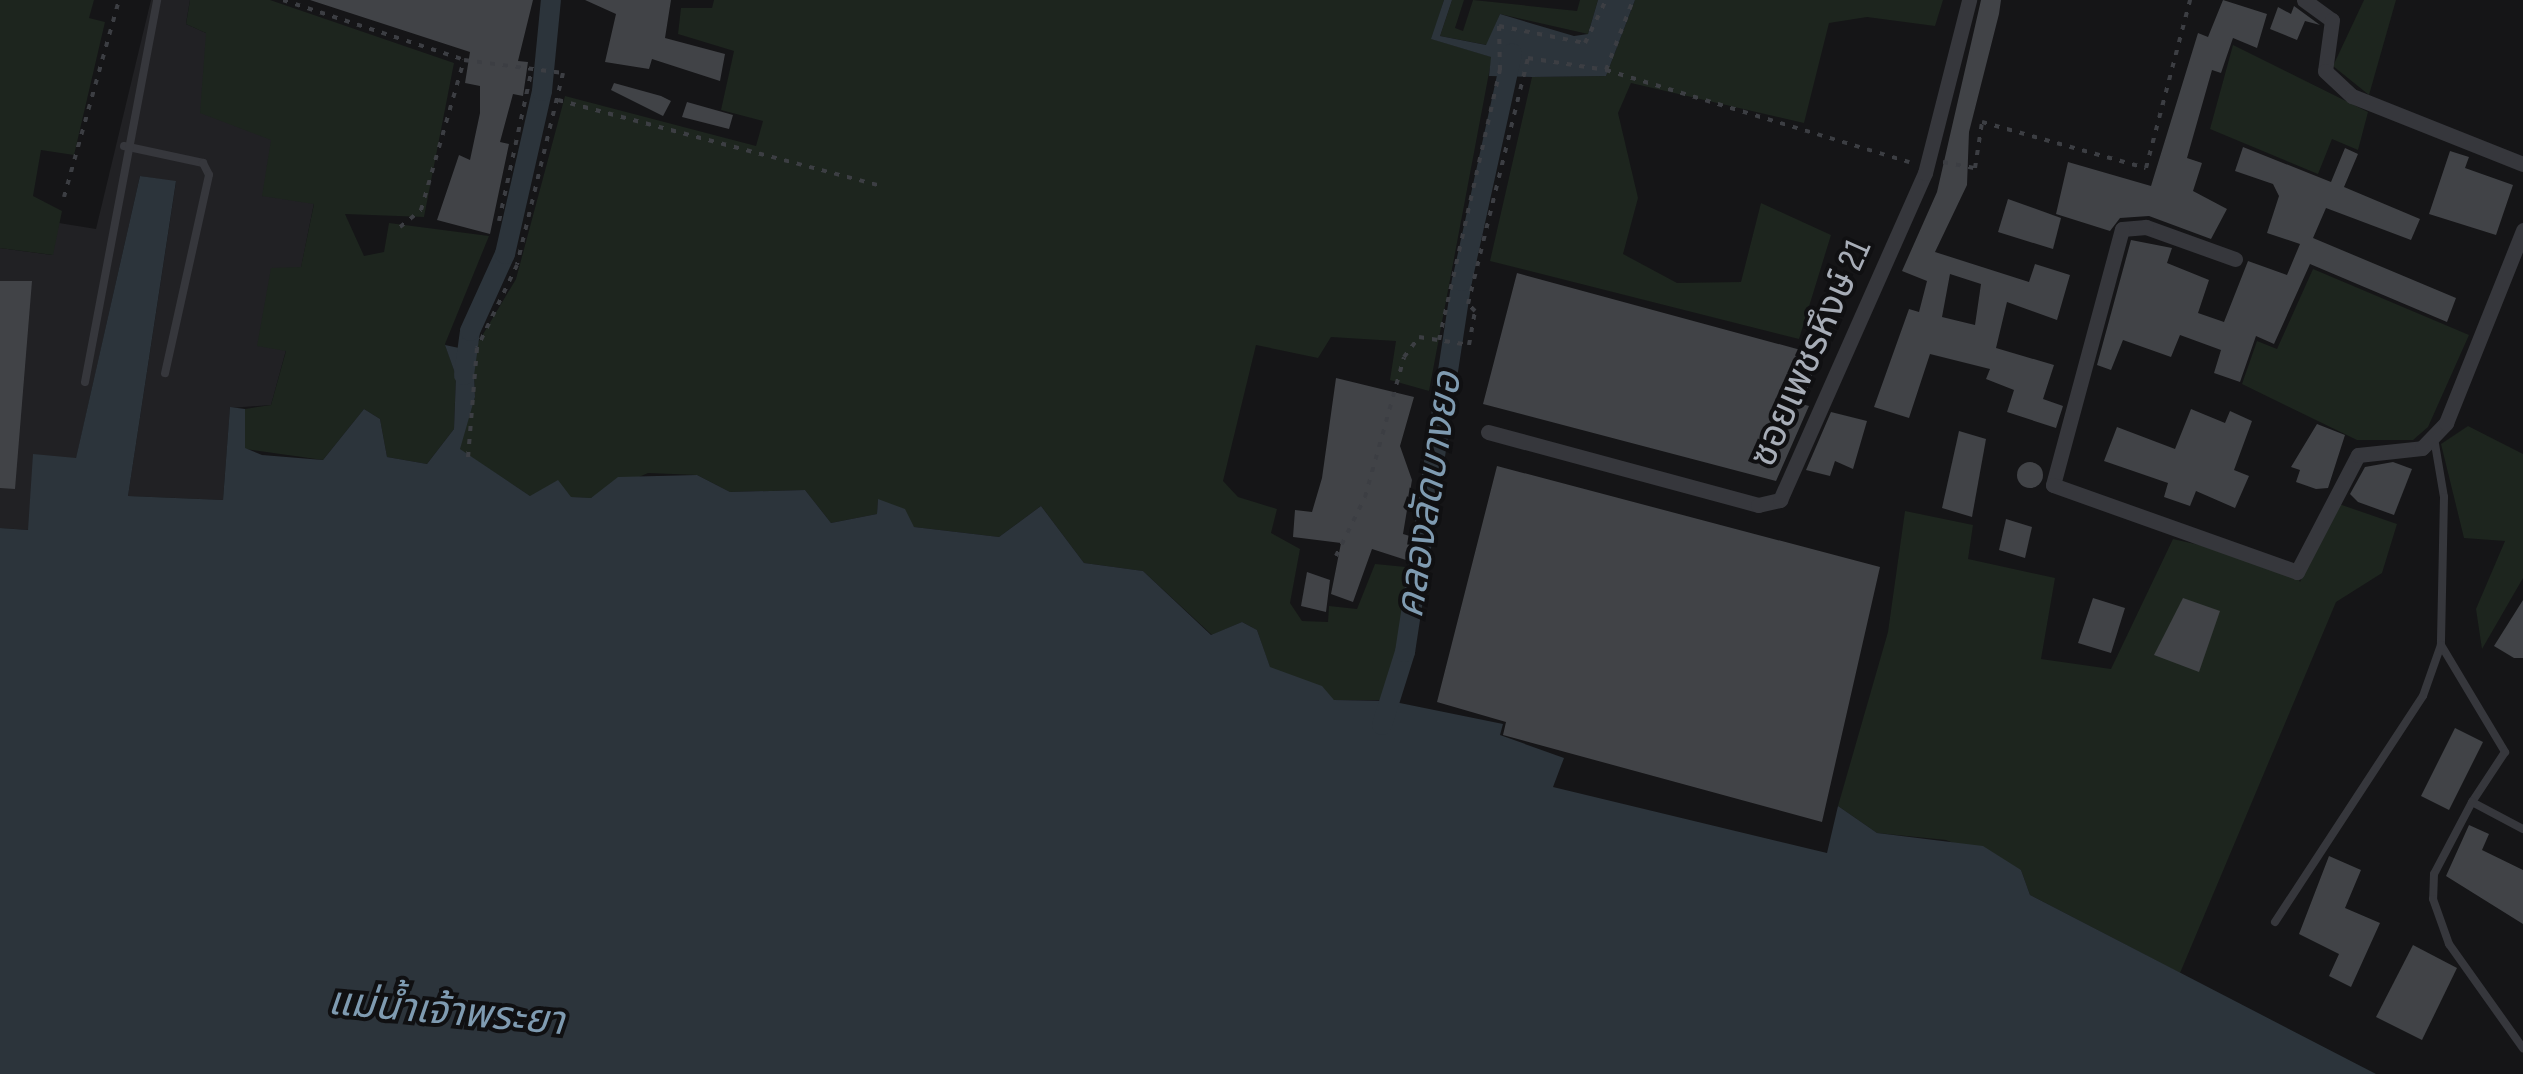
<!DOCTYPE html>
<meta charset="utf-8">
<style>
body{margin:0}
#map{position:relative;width:2523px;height:1074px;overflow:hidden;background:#151517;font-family:"Sofia Sans Condensed","Noto Sans Thai",sans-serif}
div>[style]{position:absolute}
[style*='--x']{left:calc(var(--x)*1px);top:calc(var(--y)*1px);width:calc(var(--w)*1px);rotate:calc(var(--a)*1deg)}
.built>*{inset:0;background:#212124}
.green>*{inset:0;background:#1d251e}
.water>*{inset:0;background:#2c343b}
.canal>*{height:20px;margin:-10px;padding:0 10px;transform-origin:10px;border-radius:10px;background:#2c343b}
.building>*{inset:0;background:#414347}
.round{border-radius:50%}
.path>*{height:4px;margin-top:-2px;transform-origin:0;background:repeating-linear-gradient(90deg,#3c3e43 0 5px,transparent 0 13px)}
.service>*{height:8px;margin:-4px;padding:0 4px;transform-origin:4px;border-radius:4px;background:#36373c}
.minor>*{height:15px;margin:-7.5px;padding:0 7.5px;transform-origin:7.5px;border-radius:7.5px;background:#36373c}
span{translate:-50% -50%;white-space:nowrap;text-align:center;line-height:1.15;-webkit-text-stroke:8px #101012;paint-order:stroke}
.street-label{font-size:38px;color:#a7adb7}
.water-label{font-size:40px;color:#7f9bb1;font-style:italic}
</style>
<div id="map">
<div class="built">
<div style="clip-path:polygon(151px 0,190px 0,186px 24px,206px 33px,314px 203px,301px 268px,271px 268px,286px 350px,271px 405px,230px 408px,223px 500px,128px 496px,176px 182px,140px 176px,76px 459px,28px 530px,0 528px,0 248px,52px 255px,59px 223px,96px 229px)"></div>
</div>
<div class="green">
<div style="clip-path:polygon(0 0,94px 0,89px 18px,105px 22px,74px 155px,41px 150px,33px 196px,62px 211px,53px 255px,0 248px)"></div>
<div style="clip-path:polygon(190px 0,270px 0,454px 63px,424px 217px,345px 214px,364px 256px,384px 252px,389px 223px,489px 236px,445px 344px,456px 376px,454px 429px,427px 464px,387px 457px,380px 419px,364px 409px,323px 460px,245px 449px,245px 409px,271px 405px,286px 351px,257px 346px,271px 268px,301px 267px,314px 204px,262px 196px,271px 140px,200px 113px,206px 33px,186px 24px)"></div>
<div style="clip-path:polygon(714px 0,1444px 0,1432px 39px,1492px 57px,1429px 391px,1390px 380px,1396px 341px,1331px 337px,1318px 358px,1256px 345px,1223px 481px,1238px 497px,1277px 509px,1271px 533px,1300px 549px,1290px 603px,1302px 621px,1328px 622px,1329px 606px,1357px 609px,1375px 564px,1406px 567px,1404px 631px,1382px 700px,1334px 700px,1270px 668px,1257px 630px,1242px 622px,1212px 635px,1143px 571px,1084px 563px,1041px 506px,999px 537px,914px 527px,878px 500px,877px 514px,831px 523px,805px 490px,730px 492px,697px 475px,648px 473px,591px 498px,530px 496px,459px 449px,475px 397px,473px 351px,516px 279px,565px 96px,756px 146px,763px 121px,721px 110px,734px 51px,678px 34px,681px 8px,712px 8px)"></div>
<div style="clip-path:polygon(1452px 0,1464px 0,1455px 28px,1463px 31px,1473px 0,1577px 11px,1580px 0,1598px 0,1588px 34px,1500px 14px,1487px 45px,1440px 36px)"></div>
<div style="clip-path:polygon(1635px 0,1943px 0,1935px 26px,1867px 17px,1829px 23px,1804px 123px,1631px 83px,1618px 113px,1638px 198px,1623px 254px,1677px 283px,1741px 282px,1761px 203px,1831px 235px,1799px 339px,1490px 261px,1532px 77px,1606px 76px)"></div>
<div style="clip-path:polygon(2364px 0,2396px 0,2369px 95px,2333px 66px)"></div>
<div style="clip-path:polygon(2233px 45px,2368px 112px,2358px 150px,2332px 139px,2318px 174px,2210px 129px)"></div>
<div style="clip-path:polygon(2313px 269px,2469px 335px,2428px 427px,2413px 440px,2357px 440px,2242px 384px,2257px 341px,2277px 349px)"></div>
<div style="clip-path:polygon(2468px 426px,2523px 454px,2523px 578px,2482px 649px,2476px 609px,2505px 541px,2464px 538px,2441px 444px)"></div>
<div style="clip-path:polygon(2336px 503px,2397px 524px,2382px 573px,2336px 602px,2180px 973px,2030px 895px,2021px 870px,1946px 840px,1877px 833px,1838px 806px,1888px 632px,1905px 511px,1973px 525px,1968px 559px,2055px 578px,2041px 659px,2111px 669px,2173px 539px,2293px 566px,2300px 582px)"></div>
</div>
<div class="water">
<div style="clip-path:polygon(1444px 0,1452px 0,1440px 36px,1486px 45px,1500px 14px,1574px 36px,1588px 34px,1598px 0,1635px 0,1606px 76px,1532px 77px,1489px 76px,1491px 57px,1431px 39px)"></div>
<div style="clip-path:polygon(140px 176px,176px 181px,128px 496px,223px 500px,230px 407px,245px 409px,245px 448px,262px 455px,323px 460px,364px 409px,380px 419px,387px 457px,427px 464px,454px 429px,456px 376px,445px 345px,473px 351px,475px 397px,460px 449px,530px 496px,558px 480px,571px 497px,591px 498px,618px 477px,697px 475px,730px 492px,805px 490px,831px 523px,877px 514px,878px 499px,905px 509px,914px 527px,999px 537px,1041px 506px,1084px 563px,1143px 571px,1211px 635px,1242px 622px,1257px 630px,1270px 667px,1322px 686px,1334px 700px,1390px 701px,1503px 724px,1500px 735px,1564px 758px,1553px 787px,1827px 853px,1838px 806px,1877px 833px,1983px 846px,2021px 870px,2030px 895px,2376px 1074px,0 1074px,0 528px,28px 530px,33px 454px,76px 458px)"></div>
</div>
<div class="canal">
<div style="--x:464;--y:375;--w:44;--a:-82.2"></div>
<div style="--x:470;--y:331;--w:85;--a:-65.6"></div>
<div style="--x:505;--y:254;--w:167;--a:-77.2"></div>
<div style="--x:542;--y:91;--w:91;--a:-84.4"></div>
<div style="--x:1382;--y:725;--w:77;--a:-72.5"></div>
<div style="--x:1405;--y:652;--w:375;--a:-81.3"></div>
<div style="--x:1462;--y:281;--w:233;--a:-77.6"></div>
</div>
<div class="building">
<div style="clip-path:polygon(310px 0,533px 0,518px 61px,528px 62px,523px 96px,513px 94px,500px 142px,509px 144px,490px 234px,437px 220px,459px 155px,470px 160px,480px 113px,480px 86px,465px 83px,470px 52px)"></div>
<div style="clip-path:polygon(585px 0,671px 0,665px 38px,725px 54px,720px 81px,652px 59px,649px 69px,605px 62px,616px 14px)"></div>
<div style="clip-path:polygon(evenodd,1981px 0,2001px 0,1999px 14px,1969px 132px,1967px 185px,1935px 252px,2029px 282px,2035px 264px,2070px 275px,2057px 320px,2007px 302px,1996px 348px,2054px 365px,2043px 399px,2063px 406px,2056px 428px,2007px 412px,2014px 390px,1986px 379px,1990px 369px,1930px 354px,1909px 418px,1874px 407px,1909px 309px,1919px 312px,1927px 281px,1902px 271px,1937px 192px,1981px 0,1950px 274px,1981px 284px,1975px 325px,1942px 317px,1950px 274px)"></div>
<div style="clip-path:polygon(2223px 0,2267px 14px,2257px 48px,2233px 38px,2221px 73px,2212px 70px,2187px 158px,2202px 163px,2193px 191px,2227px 209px,2211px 239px,2149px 216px,2120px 218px,2110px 231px,2056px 214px,2068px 162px,2151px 186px,2198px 33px,2208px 37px)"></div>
<div style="clip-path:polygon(2294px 6px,2320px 25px,2305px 21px,2297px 40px,2270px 29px,2278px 7px,2291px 14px)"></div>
<div style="clip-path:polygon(614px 83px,661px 96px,671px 101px,663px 116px,611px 90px)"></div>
<div style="clip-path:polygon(687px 102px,733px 115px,729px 129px,682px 117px)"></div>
<div style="clip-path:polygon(2243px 147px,2331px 182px,2345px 148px,2358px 154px,2344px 187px,2420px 219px,2411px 240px,2326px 208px,2313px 238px,2456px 298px,2447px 322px,2310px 264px,2274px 344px,2256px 336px,2240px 382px,2214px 373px,2221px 350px,2180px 335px,2171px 357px,2123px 340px,2111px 370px,2097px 365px,2131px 240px,2172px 248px,2167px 263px,2209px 280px,2198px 313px,2224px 322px,2248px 261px,2287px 275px,2300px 244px,2267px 233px,2279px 196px,2273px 184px,2235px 171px)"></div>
<div style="clip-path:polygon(2450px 151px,2469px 157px,2465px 168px,2513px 185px,2496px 235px,2429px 214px)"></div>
<div style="clip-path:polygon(2008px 199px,2061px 218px,2053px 249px,1998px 232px)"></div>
<div style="clip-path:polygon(1517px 273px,1819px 355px,1802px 404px,1809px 406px,1776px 481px,1483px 404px)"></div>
<div style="clip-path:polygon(0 281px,32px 281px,15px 489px,0 488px)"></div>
<div style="clip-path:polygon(1336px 378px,1414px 397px,1400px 446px,1412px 480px,1403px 534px,1413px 537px,1406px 560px,1372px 549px,1353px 602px,1331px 594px,1341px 543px,1293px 537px,1295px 510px,1312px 512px,1322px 478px)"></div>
<div style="clip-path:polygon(2191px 409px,2225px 423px,2230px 411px,2252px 421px,2234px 470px,2249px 476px,2235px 508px,2196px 491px,2190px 506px,2164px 497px,2168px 483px,2104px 461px,2117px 427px,2175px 449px)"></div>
<div style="clip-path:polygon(1831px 412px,1867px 421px,1853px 469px,1835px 461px,1830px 476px,1806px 470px)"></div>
<div style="clip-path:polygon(2317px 424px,2345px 435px,2328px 488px,2316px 489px,2296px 482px,2300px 470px,2291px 467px)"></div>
<div style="clip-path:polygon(1959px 431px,1986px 439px,1972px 517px,1942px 508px)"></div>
<div class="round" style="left:2017px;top:462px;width:26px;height:26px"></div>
<div style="clip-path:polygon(2393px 462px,2412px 469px,2394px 515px,2358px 502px,2350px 494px,2365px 467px)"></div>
<div style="clip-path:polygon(1497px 466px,1880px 567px,1822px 822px,1503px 735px,1506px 722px,1437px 702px)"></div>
<div style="clip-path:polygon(2006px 519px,2032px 527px,2025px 558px,1999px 550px)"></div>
<div style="clip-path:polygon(1307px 572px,1330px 580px,1326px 612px,1301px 606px)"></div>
<div style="clip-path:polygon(2093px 598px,2125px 608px,2111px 653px,2078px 643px)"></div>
<div style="clip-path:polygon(2183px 598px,2220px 611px,2199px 672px,2154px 655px)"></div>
<div style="clip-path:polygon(2523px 600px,2523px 658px,2514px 658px,2494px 646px)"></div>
<div style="clip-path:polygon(2455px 728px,2483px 742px,2449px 810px,2421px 796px)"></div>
<div style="clip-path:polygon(2469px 825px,2489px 834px,2482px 850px,2523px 870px,2523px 924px,2446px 876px)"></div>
<div style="clip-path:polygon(2329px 856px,2361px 870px,2345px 908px,2380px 923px,2351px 987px,2329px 976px,2339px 954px,2299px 934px)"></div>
<div style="clip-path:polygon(2413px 945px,2457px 968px,2422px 1040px,2376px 1017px)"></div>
</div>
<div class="path">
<div style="--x:283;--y:0;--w:191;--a:18.3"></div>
<div style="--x:464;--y:60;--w:100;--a:7.5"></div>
<div style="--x:563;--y:73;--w:197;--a:103.5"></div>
<div style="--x:517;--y:265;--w:92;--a:115.7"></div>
<div style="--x:477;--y:348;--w:110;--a:94.7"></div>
<div style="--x:1606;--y:70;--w:75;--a:-68.9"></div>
<div style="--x:558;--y:100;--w:337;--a:14.9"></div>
<div style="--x:1943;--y:162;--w:33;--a:11"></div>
<div style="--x:1975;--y:168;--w:47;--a:-81.3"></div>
<div style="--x:1982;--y:122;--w:170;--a:15.7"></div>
<div style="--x:2146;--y:168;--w:174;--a:-75.3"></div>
<div style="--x:64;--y:197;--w:205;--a:-74.4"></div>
<div style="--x:499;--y:221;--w:156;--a:-77.8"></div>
<div style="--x:400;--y:227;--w:27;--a:-39"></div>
<div style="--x:421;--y:210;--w:156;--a:-74"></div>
<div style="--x:1439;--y:340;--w:277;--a:-77.3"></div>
<div style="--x:1500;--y:70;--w:44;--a:-91.3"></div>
<div style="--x:1499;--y:26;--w:88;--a:11.2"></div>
<div style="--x:1585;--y:43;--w:48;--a:-64"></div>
<div style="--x:1336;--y:556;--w:66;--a:-63.8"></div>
<div style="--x:1365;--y:497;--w:145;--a:-74.4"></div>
<div style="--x:1404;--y:357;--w:25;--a:-53"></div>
<div style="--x:1419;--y:337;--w:51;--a:9.1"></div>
<div style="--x:1469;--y:345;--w:35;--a:-80"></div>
<div style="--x:1475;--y:311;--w:10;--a:-135"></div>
<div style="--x:1468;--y:304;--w:253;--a:-76.3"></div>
<div style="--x:1528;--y:58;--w:79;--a:8.7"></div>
<div style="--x:1606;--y:70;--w:317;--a:16.9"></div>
</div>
<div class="service">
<div style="--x:124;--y:146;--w:81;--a:12.1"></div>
<div style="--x:203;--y:163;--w:13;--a:63"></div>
<div style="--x:209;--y:175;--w:203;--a:102.5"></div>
<div style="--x:85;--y:382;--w:389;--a:-79.3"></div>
<div style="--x:2434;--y:438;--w:60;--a:80.4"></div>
<div style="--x:2444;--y:497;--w:148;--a:91.2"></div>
<div style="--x:2441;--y:645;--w:125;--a:59.1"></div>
<div style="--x:2505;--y:752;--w:60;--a:123.4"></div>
<div style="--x:2472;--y:802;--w:58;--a:27.9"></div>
<div style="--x:2472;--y:802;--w:81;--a:117.8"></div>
<div style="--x:2434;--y:874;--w:25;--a:92"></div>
<div style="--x:2433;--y:899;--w:48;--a:70.4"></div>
<div style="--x:2449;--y:944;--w:128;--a:54.6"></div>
<div style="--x:2275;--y:922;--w:270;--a:-56.8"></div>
<div style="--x:2423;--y:696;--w:54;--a:-70.6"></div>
</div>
<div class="minor">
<div style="--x:2304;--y:0;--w:34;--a:36"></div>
<div style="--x:2332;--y:20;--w:51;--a:97.8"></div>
<div style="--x:2325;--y:71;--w:37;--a:43"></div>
<div style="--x:2352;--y:96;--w:184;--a:21.7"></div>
<div style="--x:2235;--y:259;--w:95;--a:-160.2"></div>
<div style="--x:2146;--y:227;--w:24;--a:175"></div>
<div style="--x:2122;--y:229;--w:265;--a:105.1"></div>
<div style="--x:2053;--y:485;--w:259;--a:19.6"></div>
<div style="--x:2297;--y:572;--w:132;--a:-62.5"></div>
<div style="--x:2358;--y:455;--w:64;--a:-6.2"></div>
<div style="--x:2422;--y:448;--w:35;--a:-46"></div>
<div style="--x:2446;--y:423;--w:208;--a:-68.2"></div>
<div style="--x:1488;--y:432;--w:280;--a:15.1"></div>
<div style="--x:1758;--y:505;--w:23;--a:-13"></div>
<div style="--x:1780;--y:500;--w:358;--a:-66.1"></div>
<div style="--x:1925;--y:173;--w:179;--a:-75.7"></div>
</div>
<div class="street-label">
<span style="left:1811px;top:353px;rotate:-66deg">ซอยเพชรหึงษ์ 21</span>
</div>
<div class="water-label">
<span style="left:1429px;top:495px;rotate:-81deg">คลองลัดบางยอ</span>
<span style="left:446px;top:1012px;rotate:5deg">แม่น้ำเจ้าพระยา</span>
</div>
</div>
